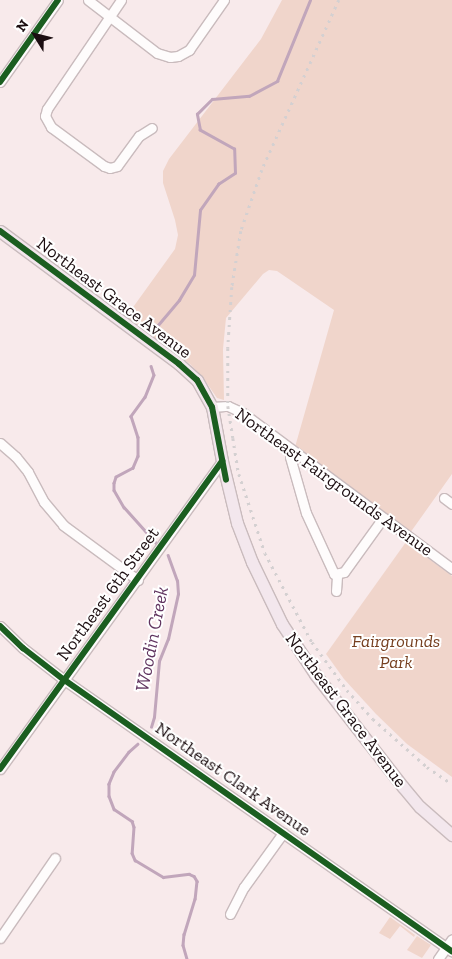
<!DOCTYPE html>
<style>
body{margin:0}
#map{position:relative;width:452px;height:959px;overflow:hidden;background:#f8eaeb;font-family:"Zilla Slab",serif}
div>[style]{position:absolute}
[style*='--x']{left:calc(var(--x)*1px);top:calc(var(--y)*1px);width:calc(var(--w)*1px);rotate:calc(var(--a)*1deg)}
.green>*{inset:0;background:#f0d5cb}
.stream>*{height:2.5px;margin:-1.25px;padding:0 1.25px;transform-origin:1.25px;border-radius:1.25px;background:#c1a6bb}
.roads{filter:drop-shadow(1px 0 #c9bbbd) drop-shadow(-1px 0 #c9bbbd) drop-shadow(0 1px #c9bbbd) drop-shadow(0 -1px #c9bbbd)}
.minor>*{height:9px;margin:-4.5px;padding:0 4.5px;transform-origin:4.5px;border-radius:4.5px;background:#fefcfc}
.major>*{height:11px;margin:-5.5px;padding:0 5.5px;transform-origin:5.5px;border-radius:5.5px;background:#f3e7ed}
.rail>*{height:2.5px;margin-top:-1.25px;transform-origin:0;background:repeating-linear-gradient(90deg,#d4d0d1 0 2.5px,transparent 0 7.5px)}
.cycleway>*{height:6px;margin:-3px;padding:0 3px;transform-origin:3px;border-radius:3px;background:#1b5e20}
span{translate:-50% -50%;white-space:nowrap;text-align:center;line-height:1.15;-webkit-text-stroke:4px #fff;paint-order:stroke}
.street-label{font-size:18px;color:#1c0e11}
.park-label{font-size:18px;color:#764020;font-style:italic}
.water-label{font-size:19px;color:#60345f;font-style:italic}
.north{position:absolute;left:10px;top:10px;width:50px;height:50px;-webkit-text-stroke:4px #fff;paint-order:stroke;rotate:306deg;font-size:14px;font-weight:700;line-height:20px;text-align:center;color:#1c0e11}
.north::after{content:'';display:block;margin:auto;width:18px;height:22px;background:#1c0e11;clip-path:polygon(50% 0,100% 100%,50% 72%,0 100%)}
</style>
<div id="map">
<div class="green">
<div style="clip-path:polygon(282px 0,452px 0,452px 474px,410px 533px,295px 447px,334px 310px,277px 271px,269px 270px,263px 274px,226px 318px,223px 349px,224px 400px,217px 398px,204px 379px,190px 364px,126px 317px,175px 249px,178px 235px,175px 220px,163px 183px,163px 171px,169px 159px,261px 39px)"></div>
<div style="clip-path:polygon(406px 542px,452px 576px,452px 777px,407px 744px,376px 714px,344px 679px,326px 654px)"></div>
<div style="clip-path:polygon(390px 917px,415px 935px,414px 937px,400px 926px,390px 939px,379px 933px)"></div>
<div style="clip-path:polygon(417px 936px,431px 945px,422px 958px,407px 950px)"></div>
</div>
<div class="stream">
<div style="--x:152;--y:332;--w:42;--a:-49.8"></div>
<div style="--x:179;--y:300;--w:29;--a:-59"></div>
<div style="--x:194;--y:275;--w:65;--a:-84.7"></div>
<div style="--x:200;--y:210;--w:32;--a:-55"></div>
<div style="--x:218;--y:184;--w:20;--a:-33"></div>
<div style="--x:235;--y:173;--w:24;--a:-92"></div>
<div style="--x:234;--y:149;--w:39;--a:-151"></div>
<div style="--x:200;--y:130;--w:16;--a:-101"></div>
<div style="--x:197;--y:114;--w:21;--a:-45"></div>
<div style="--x:212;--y:99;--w:37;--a:-5"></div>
<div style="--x:249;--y:96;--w:32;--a:-28"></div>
<div style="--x:277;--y:81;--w:87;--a:-67.8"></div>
<div style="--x:151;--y:366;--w:9;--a:72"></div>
<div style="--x:154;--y:375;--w:24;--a:112"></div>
<div style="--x:145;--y:397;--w:24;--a:126"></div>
<div style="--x:131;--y:416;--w:22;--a:72"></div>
<div style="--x:138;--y:437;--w:19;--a:90"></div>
<div style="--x:138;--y:456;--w:13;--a:113"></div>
<div style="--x:133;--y:468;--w:19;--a:152"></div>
<div style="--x:116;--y:477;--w:6;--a:108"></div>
<div style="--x:114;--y:483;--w:7;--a:90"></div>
<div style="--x:114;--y:490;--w:20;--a:60"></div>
<div style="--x:124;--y:507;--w:50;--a:48.3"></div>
<div style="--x:151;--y:727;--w:10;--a:-73"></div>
<div style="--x:154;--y:717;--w:56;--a:-84.9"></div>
<div style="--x:159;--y:661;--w:24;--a:-68"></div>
<div style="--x:168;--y:639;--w:46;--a:-77.5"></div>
<div style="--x:178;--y:594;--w:13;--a:-94"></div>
<div style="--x:177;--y:581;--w:27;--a:-110"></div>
<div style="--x:138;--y:744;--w:12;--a:138"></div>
<div style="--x:129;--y:752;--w:25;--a:127"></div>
<div style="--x:114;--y:772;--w:13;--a:113"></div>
<div style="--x:109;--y:784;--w:12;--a:90"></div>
<div style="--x:109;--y:796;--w:14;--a:69"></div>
<div style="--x:114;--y:809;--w:22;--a:34"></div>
<div style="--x:132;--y:821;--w:6;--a:72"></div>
<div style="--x:134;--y:827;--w:26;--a:94"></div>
<div style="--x:132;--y:853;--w:8;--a:67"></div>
<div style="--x:135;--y:860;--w:33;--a:31"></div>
<div style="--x:163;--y:877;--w:26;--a:-7"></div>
<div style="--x:189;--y:874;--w:5;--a:22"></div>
<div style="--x:194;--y:876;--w:6;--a:59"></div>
<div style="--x:197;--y:881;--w:18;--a:96"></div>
<div style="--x:195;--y:899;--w:37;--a:107"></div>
<div style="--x:184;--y:934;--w:11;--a:95"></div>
<div style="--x:183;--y:945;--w:15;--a:74"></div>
</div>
<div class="roads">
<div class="minor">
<div style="--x:88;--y:0;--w:87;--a:37.5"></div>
<div style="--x:157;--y:53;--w:14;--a:17"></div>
<div style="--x:170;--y:57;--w:8;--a:-7"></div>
<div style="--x:178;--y:56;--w:13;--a:-29"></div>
<div style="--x:189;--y:50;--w:61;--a:-55"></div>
<div style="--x:121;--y:0;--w:132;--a:124.2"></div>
<div style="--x:47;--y:109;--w:7;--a:106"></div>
<div style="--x:45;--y:116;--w:13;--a:61"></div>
<div style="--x:51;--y:127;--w:66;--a:36.3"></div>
<div style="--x:104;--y:166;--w:6;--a:18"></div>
<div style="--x:110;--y:168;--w:7;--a:-16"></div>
<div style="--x:117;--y:166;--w:37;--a:-54"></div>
<div style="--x:139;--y:136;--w:15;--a:-32"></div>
<div style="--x:0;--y:82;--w:100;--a:-54.7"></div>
<div style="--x:212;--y:407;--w:16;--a:-4"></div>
<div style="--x:228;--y:406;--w:17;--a:25"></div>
<div style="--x:243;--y:413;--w:261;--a:36.7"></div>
<div style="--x:0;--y:443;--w:21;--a:41"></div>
<div style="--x:16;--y:457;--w:19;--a:51"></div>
<div style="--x:28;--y:472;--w:34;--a:62"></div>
<div style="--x:44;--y:502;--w:30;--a:50"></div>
<div style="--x:63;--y:525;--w:93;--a:36.3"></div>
<div style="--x:292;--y:450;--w:7;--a:106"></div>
<div style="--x:290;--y:457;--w:58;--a:74.1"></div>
<div style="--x:306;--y:513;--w:67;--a:65.3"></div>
<div style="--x:334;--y:574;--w:10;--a:-11"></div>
<div style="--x:344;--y:572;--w:67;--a:-54.2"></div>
<div style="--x:444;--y:498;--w:10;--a:37"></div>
<div style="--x:336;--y:591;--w:16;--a:-86"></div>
<div style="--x:0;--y:626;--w:32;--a:44"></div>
<div style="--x:23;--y:648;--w:51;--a:37.8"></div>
<div style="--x:63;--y:679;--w:475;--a:35"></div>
<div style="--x:0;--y:769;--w:380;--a:-54.2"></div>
<div style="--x:230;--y:914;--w:30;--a:-63"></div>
<div style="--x:244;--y:887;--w:67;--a:-54.2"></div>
<div style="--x:0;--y:938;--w:97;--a:-55.5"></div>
<div style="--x:438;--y:959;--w:24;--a:-55"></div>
</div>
<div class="major">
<div style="--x:0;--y:231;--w:223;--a:36.6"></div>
<div style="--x:179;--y:364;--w:24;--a:42"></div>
<div style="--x:197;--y:380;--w:31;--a:61"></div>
<div style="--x:212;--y:407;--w:55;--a:79.5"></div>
<div style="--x:222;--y:461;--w:64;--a:76.4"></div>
<div style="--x:237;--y:523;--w:42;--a:69"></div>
<div style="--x:252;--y:562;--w:69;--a:64.2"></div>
<div style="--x:282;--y:624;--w:60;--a:56.6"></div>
<div style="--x:315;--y:674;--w:143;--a:52.1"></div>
<div style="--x:403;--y:787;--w:26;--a:50"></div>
<div style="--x:420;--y:807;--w:43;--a:41.2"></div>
</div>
</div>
<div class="rail">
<div style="--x:339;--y:0;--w:187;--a:114.4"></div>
<div style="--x:262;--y:170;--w:65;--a:109"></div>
<div style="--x:241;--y:231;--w:57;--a:99.1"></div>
<div style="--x:232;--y:287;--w:61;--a:93.8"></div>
<div style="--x:228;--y:348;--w:58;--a:90"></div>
<div style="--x:228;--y:406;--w:32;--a:81"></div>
<div style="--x:233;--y:438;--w:36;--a:81"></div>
<div style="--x:239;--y:474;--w:83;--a:71.8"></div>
<div style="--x:265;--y:553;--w:101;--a:62.2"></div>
<div style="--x:312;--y:642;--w:59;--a:53.9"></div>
<div style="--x:347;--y:690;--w:39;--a:48"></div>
<div style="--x:373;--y:719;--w:72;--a:41.6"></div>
<div style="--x:427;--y:767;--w:30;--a:34"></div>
</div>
<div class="cycleway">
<div style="--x:0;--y:82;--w:100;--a:-54.7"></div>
<div style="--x:0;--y:231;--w:223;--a:36.6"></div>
<div style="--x:179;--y:364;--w:24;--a:42"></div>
<div style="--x:197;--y:380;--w:31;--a:61"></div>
<div style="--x:212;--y:407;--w:74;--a:79.1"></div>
<div style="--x:0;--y:626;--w:32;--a:44"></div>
<div style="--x:23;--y:648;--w:51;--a:37.8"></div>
<div style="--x:63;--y:679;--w:475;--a:35"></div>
<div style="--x:0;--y:769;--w:380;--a:-54.2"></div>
</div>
<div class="street-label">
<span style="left:114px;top:298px;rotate:37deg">Northeast Grace Avenue</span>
<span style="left:334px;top:482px;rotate:36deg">Northeast Fairgrounds Avenue</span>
<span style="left:108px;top:594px;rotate:-54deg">Northeast 6th Street</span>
<span style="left:346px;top:710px;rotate:53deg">Northeast Grace Avenue</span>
<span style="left:233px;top:779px;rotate:35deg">Northeast Clark Avenue</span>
</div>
<div class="park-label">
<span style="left:396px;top:652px">Fairgrounds<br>Park</span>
</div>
<div class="water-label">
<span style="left:152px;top:639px;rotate:-79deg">Woodin Creek</span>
</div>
<div class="north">N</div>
</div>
